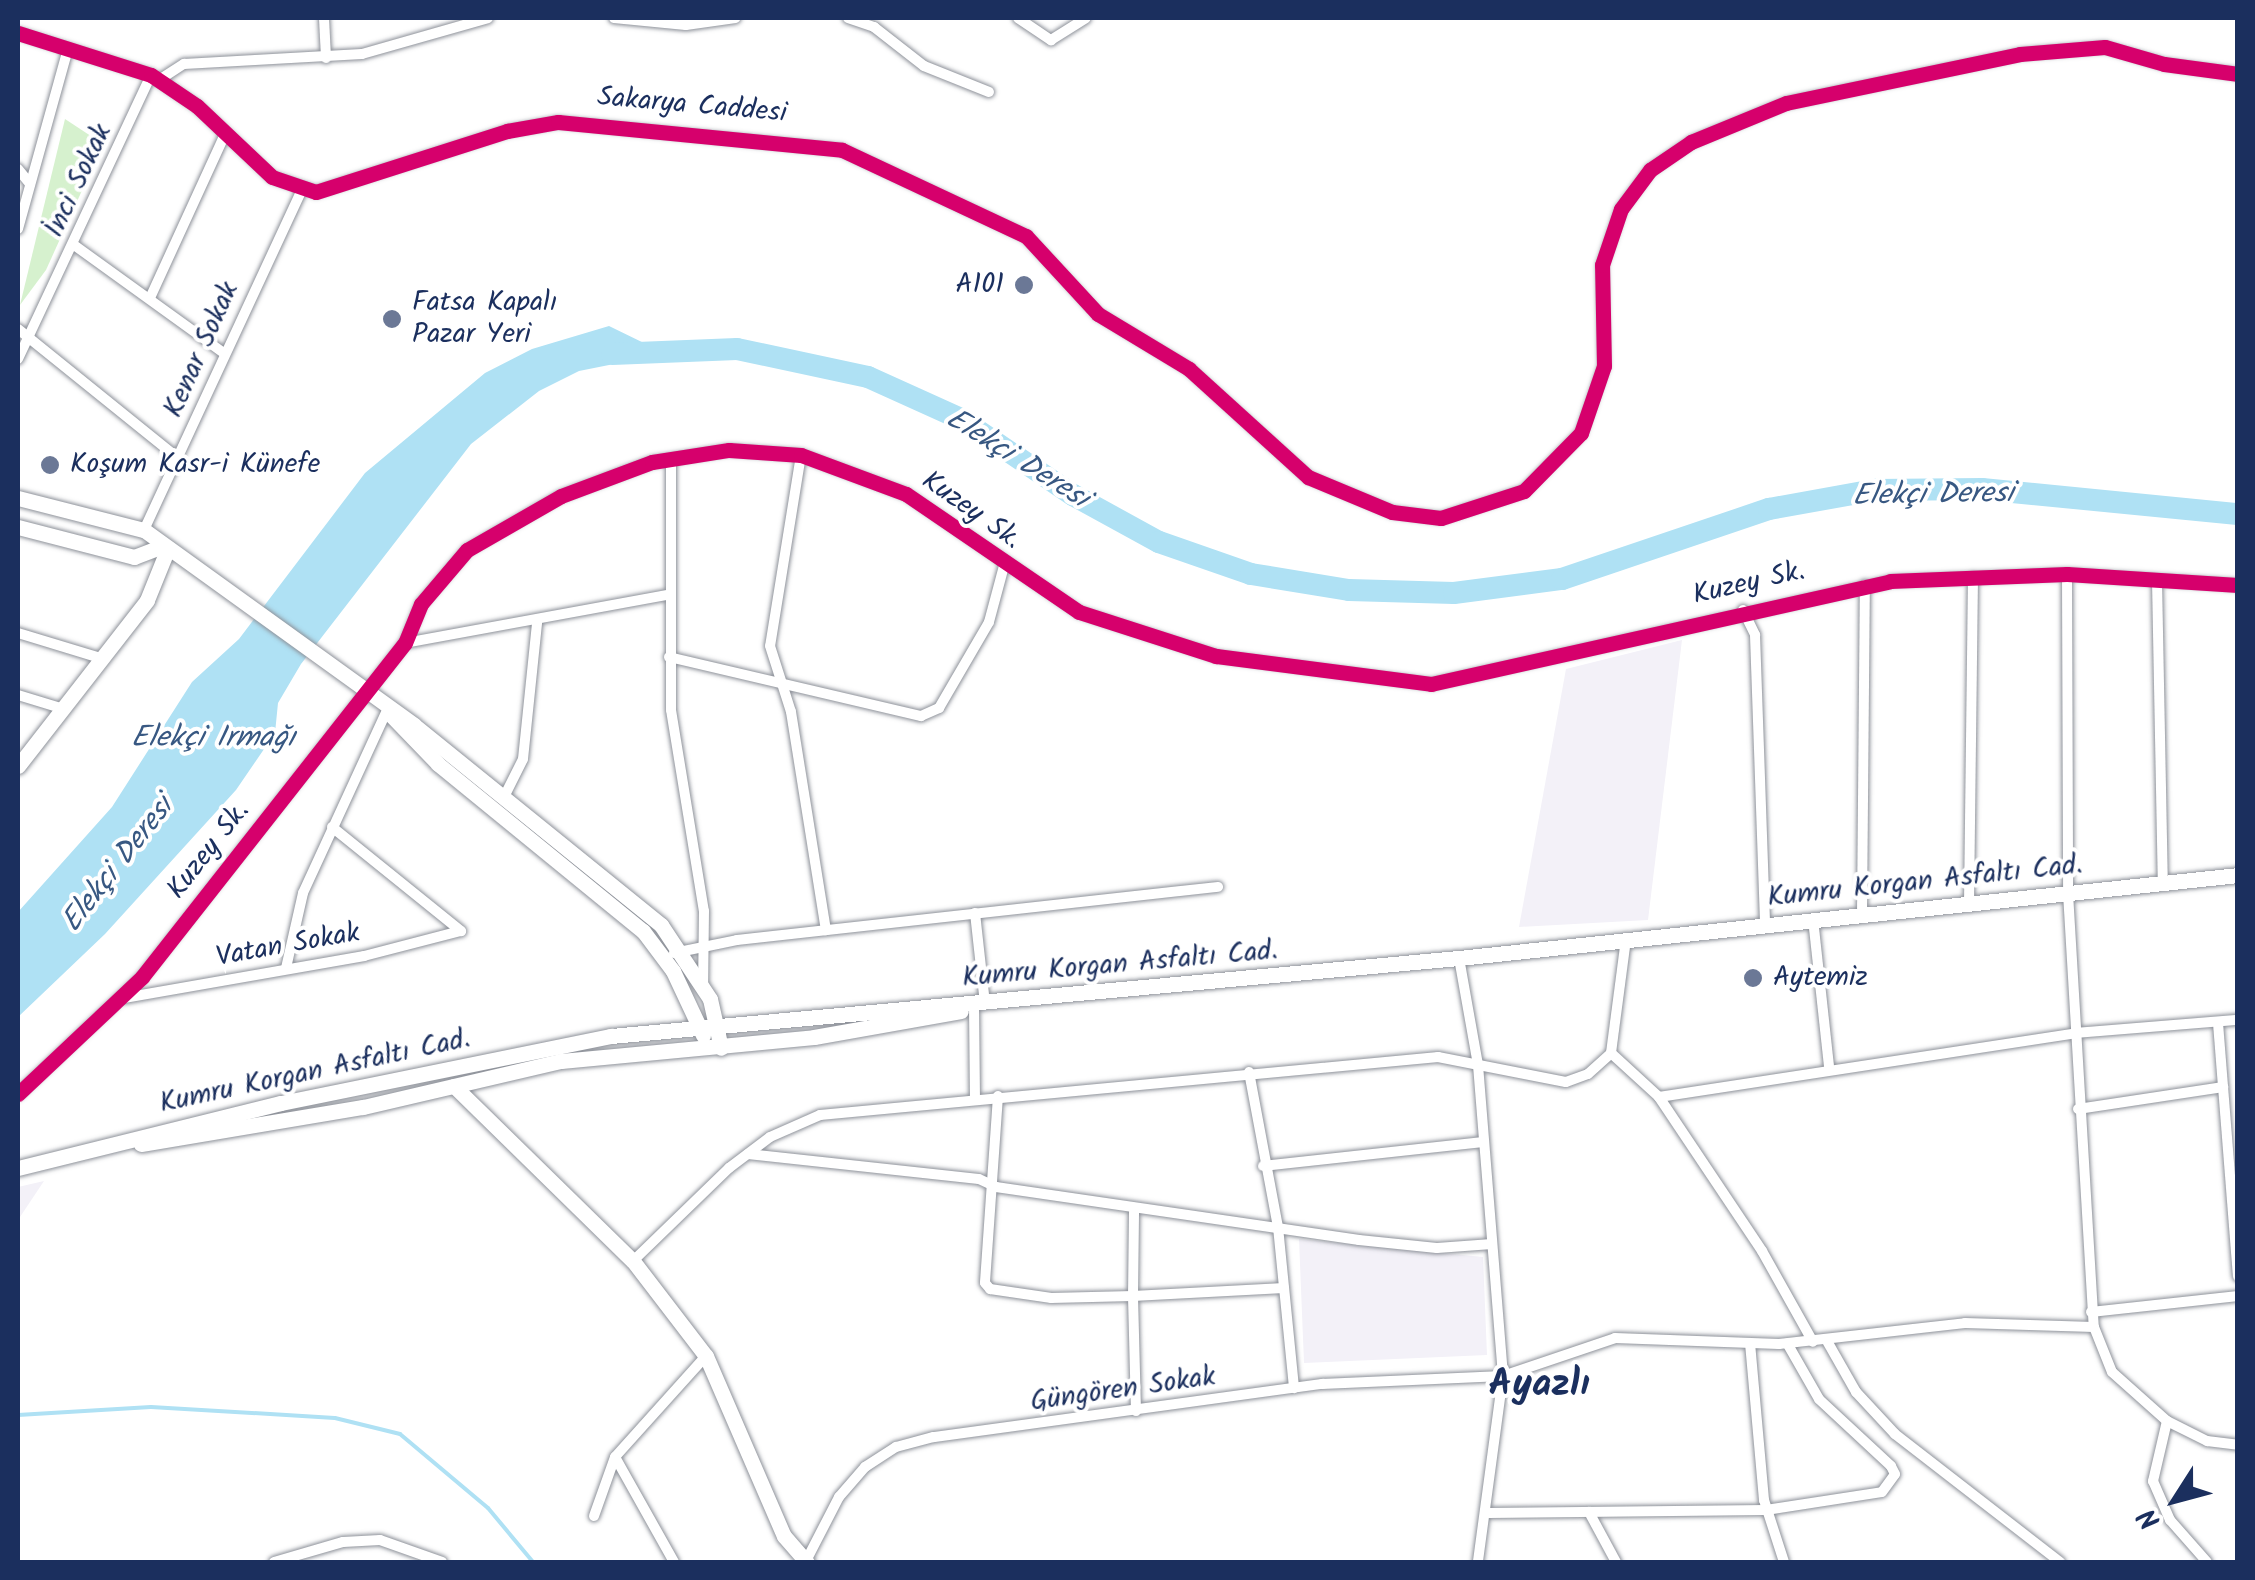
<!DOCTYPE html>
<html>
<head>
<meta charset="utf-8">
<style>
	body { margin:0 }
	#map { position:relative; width:2255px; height:1580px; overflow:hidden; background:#fff; font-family:Kalam,sans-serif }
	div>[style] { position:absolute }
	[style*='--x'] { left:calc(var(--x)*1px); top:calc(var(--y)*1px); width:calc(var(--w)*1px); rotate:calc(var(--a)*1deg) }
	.built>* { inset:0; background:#f3f1f8 }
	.green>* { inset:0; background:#d6f1ce }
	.water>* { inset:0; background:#afe1f4 }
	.stream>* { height:4px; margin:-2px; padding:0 2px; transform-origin:2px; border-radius:2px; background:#afe1f4 }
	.river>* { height:22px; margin:-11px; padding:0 11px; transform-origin:11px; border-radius:11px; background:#afe1f4 }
	.roads { filter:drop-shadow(0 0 2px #8e929a) drop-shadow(0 0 2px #8e929a) }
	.street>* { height:10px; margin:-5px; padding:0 5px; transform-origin:5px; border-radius:5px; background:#fff }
	.secondary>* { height:15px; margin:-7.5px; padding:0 7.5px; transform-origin:7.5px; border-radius:7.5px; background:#fff }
	.cycleway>* { height:15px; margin:-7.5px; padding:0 7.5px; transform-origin:7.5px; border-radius:7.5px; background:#d6006c }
	.dots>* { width:28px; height:28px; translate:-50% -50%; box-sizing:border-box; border:5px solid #fff; border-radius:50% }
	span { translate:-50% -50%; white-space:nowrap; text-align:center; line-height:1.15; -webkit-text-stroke:8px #fff; paint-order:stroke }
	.street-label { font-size:28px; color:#1b2f5e }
	.poi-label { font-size:28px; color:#1b2f5e }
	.right { translate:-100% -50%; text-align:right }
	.left { translate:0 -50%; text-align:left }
	.water-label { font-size:30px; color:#385882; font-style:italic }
	.district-label { font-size:38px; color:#1b2f5e; font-weight:700 }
	.frame { position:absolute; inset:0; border:20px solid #1b2f5e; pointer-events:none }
	.north { position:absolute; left:2125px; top:1450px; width:100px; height:100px; -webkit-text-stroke:8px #fff; paint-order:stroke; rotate:234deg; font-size:28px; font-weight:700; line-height:40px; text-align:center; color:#1b2f5e }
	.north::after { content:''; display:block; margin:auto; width:35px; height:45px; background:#1b2f5e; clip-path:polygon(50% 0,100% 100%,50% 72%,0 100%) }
</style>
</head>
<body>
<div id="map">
	<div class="built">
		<i style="clip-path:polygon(1682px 640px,1648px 920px,1519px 927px,1566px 669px)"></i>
		<i style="clip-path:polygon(44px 1181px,18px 1220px,18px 1187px)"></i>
		<i style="clip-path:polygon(1299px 1239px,1483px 1257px,1487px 1355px,1304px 1363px)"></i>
	</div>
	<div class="green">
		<i style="clip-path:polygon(65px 119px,103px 144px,46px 270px,20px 305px)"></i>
	</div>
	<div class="water">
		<i style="clip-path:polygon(609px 326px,648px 345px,629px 361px,579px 371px,539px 391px,471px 444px,301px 664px,278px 703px,275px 733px,236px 790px,105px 934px,18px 1017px,18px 912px,112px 807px,192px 682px,239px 639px,365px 473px,485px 373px,532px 349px)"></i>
	</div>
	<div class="stream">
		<i style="--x:18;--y:1415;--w:133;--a:-3.4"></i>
		<i style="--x:151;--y:1407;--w:184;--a:3.4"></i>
		<i style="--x:335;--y:1418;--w:67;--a:13.8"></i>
		<i style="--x:400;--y:1434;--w:115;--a:40.1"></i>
		<i style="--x:488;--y:1508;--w:70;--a:50.2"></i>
	</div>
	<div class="river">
		<i style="--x:612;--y:354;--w:125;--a:-2.3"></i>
		<i style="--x:737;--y:349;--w:134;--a:12.1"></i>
		<i style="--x:868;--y:377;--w:102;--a:24.3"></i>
		<i style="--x:961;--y:419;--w:135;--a:34.2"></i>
		<i style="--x:1073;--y:495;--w:98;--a:28.7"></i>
		<i style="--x:1159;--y:542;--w:97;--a:19.2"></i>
		<i style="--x:1251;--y:574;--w:99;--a:9.3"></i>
		<i style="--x:1349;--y:590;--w:105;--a:1.6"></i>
		<i style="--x:1454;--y:593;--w:109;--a:-7.4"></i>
		<i style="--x:1562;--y:579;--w:219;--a:-18.7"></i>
		<i style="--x:1769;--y:509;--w:108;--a:-10.2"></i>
		<i style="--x:1875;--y:490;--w:107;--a:-0.5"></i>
		<i style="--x:1982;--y:489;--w:257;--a:5.6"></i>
	</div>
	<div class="roads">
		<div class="street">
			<i style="--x:324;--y:18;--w:40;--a:87.1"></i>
			<i style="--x:614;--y:18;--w:72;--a:5.6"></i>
			<i style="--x:686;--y:25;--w:50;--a:-8"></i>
			<i style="--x:848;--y:18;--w:28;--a:19"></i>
			<i style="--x:874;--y:27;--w:63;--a:38"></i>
			<i style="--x:924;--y:66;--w:70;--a:21.8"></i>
			<i style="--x:1018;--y:18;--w:40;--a:34"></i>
			<i style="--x:1051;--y:40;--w:41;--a:-32.2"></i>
			<i style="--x:18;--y:33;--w:139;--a:17.5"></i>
			<i style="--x:151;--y:75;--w:55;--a:34"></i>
			<i style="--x:197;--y:106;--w:103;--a:43.4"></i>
			<i style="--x:272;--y:177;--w:46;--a:18.8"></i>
			<i style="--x:316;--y:192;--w:201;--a:-17.7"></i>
			<i style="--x:507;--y:131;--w:52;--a:-10"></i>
			<i style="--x:558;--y:122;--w:285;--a:5.6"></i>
			<i style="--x:842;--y:150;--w:203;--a:25.1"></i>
			<i style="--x:1026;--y:236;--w:106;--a:47.3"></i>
			<i style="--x:1098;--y:314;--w:106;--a:31.1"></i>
			<i style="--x:1189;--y:369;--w:161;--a:42.2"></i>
			<i style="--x:1308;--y:477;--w:91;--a:22.6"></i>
			<i style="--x:1392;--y:512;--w:49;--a:7"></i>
			<i style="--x:1441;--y:518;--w:87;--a:-18"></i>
			<i style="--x:1524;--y:491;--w:81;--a:-45.5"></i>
			<i style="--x:1581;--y:433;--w:71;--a:-71.1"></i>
			<i style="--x:1604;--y:366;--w:101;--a:-91.1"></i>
			<i style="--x:1602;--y:265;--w:59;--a:-71.3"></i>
			<i style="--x:1621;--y:209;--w:49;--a:-53.4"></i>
			<i style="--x:1650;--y:170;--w:50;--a:-34.3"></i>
			<i style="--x:1691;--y:142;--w:103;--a:-22.3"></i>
			<i style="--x:1786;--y:103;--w:239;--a:-11.8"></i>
			<i style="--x:2020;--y:54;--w:85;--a:-4.7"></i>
			<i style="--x:2105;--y:47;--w:61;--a:16.1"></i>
			<i style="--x:2164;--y:64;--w:75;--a:7.7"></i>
			<i style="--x:159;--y:80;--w:30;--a:-33"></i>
			<i style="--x:184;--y:64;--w:178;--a:-3.2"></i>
			<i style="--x:362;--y:54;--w:131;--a:-15.9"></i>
			<i style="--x:18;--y:169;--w:19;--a:51"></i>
			<i style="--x:18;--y:229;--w:187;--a:-74.5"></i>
			<i style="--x:74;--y:245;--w:185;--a:35.8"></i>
			<i style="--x:150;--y:298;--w:180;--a:-65.4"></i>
			<i style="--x:18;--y:329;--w:206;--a:38.9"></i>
			<i style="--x:18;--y:359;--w:314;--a:-64.9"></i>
			<i style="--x:801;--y:455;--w:193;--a:99.2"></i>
			<i style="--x:770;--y:646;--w:69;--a:72.3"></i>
			<i style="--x:791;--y:712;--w:221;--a:80.9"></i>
			<i style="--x:671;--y:462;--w:248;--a:90"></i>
			<i style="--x:671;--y:710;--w:204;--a:80.7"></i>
			<i style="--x:704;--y:911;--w:77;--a:90.7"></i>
			<i style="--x:144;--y:530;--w:376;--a:-65.1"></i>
			<i style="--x:2067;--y:574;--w:319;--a:89.8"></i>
			<i style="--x:2068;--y:893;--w:435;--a:86.6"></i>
			<i style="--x:2094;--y:1327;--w:48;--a:68.2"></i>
			<i style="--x:2112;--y:1372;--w:74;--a:41.7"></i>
			<i style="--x:2167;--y:1421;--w:45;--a:26.6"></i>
			<i style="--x:2207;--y:1441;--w:31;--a:7"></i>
			<i style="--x:2157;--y:580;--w:302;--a:88.9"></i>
			<i style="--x:1743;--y:610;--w:28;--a:64"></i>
			<i style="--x:1755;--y:635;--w:290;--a:88"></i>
			<i style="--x:18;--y:633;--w:83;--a:16.9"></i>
			<i style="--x:405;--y:643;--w:270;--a:-10.4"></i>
			<i style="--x:669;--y:657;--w:259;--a:13.2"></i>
			<i style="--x:921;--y:716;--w:20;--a:-24"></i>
			<i style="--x:939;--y:708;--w:99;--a:-59.8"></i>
			<i style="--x:989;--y:622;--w:58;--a:-75"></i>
			<i style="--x:18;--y:695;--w:48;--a:16.9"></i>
			<i style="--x:504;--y:797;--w:42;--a:-63.4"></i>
			<i style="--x:523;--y:759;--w:137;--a:-84.1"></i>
			<i style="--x:332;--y:827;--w:166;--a:38.9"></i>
			<i style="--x:1969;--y:904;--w:327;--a:-89.3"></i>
			<i style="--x:975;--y:913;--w:92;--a:83.7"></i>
			<i style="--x:1862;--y:914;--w:329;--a:-89.5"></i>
			<i style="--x:1813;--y:919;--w:149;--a:83.8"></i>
			<i style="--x:674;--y:953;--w:64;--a:-11.7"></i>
			<i style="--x:737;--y:940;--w:484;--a:-6.3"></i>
			<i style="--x:1459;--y:958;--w:109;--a:79.9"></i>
			<i style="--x:1478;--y:1065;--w:312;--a:85.4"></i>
			<i style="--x:1503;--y:1376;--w:188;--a:97.7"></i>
			<i style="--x:286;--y:968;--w:77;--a:-77.2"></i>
			<i style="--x:303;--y:893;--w:201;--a:-65.3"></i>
			<i style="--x:124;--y:998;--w:244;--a:-9.9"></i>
			<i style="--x:364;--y:956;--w:100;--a:-14.5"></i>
			<i style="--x:974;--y:1005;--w:93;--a:89.4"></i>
			<i style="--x:2218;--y:1023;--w:254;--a:85.5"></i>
			<i style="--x:1611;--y:1053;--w:65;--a:42.5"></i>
			<i style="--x:1659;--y:1097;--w:421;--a:-8.7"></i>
			<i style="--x:2075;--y:1033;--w:164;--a:-4.6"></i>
			<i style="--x:1249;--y:1072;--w:158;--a:79.4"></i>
			<i style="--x:1278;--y:1227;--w:162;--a:84.3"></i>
			<i style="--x:18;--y:1094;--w:170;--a:-43.3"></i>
			<i style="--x:142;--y:977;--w:425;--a:-51.8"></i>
			<i style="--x:405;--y:643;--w:42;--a:-67.7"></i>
			<i style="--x:421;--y:604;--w:71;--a:-49.6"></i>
			<i style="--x:467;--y:550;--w:108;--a:-29.9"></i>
			<i style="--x:561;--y:496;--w:97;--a:-20.5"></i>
			<i style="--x:652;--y:462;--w:78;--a:-8.9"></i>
			<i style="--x:729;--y:450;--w:72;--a:4"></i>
			<i style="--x:801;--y:455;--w:112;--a:20.4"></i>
			<i style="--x:906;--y:494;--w:209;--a:34.3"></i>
			<i style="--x:1079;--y:612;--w:144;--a:17.8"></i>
			<i style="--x:1216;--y:656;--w:217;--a:7.4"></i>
			<i style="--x:1431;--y:684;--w:470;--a:-12.6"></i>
			<i style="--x:1890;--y:581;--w:177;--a:-2.3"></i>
			<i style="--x:2067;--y:574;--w:171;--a:3.7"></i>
			<i style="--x:998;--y:1096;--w:187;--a:94"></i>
			<i style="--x:985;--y:1283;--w:8;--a:50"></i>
			<i style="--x:990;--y:1289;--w:62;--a:8.4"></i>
			<i style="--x:1051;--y:1298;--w:82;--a:-1.4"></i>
			<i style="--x:1133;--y:1296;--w:87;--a:-89.3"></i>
			<i style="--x:1659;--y:1097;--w:185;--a:56.2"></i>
			<i style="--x:1762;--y:1251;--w:104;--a:60.7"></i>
			<i style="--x:2078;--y:1109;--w:147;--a:-8.6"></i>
			<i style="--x:748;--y:1154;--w:232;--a:6.2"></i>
			<i style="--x:979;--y:1179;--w:19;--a:25"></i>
			<i style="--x:996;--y:1187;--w:367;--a:8.3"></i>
			<i style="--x:1359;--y:1240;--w:78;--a:5.9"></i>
			<i style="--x:1437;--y:1248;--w:55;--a:-4.2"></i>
			<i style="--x:1263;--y:1166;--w:221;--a:-6.2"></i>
			<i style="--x:633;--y:1261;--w:134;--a:-44.1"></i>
			<i style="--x:729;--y:1168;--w:51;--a:-37.1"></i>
			<i style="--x:770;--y:1137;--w:55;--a:-23.7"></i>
			<i style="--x:820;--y:1115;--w:621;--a:-5.36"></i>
			<i style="--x:1438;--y:1057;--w:130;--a:11.1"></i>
			<i style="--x:1566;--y:1082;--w:23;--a:-20"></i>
			<i style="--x:1588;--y:1074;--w:31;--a:-42"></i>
			<i style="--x:1611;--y:1053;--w:115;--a:-82.5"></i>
			<i style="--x:2091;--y:1312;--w:148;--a:-6.2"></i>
			<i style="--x:1827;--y:1341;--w:59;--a:60.4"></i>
			<i style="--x:1856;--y:1392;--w:57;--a:47.1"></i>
			<i style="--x:1895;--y:1434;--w:209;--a:37.8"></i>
			<i style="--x:1750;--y:1343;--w:158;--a:84.9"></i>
			<i style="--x:1764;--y:1500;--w:65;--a:72.1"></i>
			<i style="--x:1136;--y:1411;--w:115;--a:-91.5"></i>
			<i style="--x:1133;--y:1296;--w:151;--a:-3"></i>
			<i style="--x:2167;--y:1421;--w:62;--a:103.1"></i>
			<i style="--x:2153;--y:1481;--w:43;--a:66.4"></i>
			<i style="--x:2170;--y:1520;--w:56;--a:48.6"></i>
			<i style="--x:1589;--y:1512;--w:57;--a:61.6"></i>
			<i style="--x:1489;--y:1513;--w:277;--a:-0.6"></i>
			<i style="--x:1766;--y:1510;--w:117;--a:-8.8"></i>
			<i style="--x:1882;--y:1492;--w:22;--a:-54"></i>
			<i style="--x:1895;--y:1474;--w:9;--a:-117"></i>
			<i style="--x:1891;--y:1466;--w:98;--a:-137.1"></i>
			<i style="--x:1819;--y:1399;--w:64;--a:-119.7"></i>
			<i style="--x:594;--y:1516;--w:63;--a:-70.4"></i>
			<i style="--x:807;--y:1559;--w:70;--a:-62.7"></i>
			<i style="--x:839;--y:1497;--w:40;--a:-49"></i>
			<i style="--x:865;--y:1467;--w:37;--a:-33"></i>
			<i style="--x:896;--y:1447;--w:39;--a:-15"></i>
			<i style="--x:934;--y:1437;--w:392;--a:-7.8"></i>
			<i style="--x:1322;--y:1384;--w:181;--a:-2.5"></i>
			<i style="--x:1503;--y:1376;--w:118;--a:-18.7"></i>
			<i style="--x:1615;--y:1338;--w:164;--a:2.1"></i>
			<i style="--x:1779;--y:1344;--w:187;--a:-6.4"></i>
			<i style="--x:1965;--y:1323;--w:129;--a:1.8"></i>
			<i style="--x:274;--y:1562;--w:72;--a:-16.2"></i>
			<i style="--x:343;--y:1542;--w:37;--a:-3"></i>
			<i style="--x:380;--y:1540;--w:66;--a:19.5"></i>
			<i style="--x:674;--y:1562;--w:120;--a:-119.3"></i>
			<i style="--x:615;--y:1457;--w:136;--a:-48"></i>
		</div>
		<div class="secondary">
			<i style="--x:18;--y:498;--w:130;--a:14.3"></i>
			<i style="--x:144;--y:530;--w:333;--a:35.8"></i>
			<i style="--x:414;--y:725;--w:318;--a:39"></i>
			<i style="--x:661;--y:925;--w:89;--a:56.5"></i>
			<i style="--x:710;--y:999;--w:50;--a:77.3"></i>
			<i style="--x:18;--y:527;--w:120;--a:14.5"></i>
			<i style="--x:134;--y:557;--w:30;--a:-21"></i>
			<i style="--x:389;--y:713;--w:71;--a:46.1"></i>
			<i style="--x:438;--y:764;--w:264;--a:39.2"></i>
			<i style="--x:643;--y:931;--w:50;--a:53.1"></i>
			<i style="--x:673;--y:971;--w:71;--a:64.9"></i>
			<i style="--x:18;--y:766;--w:210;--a:-52.1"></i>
			<i style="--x:147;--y:600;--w:56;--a:-68"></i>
			<i style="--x:454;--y:1086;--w:250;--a:44.4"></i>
			<i style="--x:633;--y:1261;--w:120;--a:52.5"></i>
			<i style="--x:706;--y:1356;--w:196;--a:66.6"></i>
			<i style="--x:784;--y:1536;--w:35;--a:49"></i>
			<i style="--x:141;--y:1144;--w:225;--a:-9.5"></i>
			<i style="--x:363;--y:1107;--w:203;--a:-13.1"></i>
			<i style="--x:561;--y:1061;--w:254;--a:-5.4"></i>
			<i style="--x:814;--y:1037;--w:149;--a:-10"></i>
			<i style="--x:18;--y:1168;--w:271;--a:-13.9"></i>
			<i style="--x:281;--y:1103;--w:337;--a:-11.5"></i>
			<i style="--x:611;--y:1036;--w:852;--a:-5.26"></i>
			<i style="--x:1459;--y:958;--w:783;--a:-6.08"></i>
		</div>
	</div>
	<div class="cycleway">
		<i style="--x:18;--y:33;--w:139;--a:17.5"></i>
		<i style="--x:151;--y:75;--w:55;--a:34"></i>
		<i style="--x:197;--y:106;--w:103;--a:43.4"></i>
		<i style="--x:272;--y:177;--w:46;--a:18.8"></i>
		<i style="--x:316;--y:192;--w:201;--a:-17.7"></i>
		<i style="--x:507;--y:131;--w:52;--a:-10"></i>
		<i style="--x:558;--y:122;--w:285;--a:5.6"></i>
		<i style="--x:842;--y:150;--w:203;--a:25.1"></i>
		<i style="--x:1026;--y:236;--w:106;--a:47.3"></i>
		<i style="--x:1098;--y:314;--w:106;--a:31.1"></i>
		<i style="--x:1189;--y:369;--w:161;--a:42.2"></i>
		<i style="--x:1308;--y:477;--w:91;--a:22.6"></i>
		<i style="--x:1392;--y:512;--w:49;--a:7"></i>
		<i style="--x:1441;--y:518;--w:87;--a:-18"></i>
		<i style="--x:1524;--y:491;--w:81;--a:-45.5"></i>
		<i style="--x:1581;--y:433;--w:71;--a:-71.1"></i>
		<i style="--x:1604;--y:366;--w:101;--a:-91.1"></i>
		<i style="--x:1602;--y:265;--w:59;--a:-71.3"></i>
		<i style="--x:1621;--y:209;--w:49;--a:-53.4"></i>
		<i style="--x:1650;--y:170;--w:50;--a:-34.3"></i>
		<i style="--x:1691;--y:142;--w:103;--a:-22.3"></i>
		<i style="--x:1786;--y:103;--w:239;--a:-11.8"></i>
		<i style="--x:2020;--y:54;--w:85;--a:-4.7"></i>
		<i style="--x:2105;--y:47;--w:61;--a:16.1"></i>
		<i style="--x:2164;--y:64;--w:75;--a:7.7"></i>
		<i style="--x:18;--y:1094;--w:170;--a:-43.3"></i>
		<i style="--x:142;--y:977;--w:425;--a:-51.8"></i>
		<i style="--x:405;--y:643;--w:42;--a:-67.7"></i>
		<i style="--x:421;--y:604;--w:71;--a:-49.6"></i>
		<i style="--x:467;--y:550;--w:108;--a:-29.9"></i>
		<i style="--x:561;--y:496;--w:97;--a:-20.5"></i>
		<i style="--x:652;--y:462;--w:78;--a:-8.9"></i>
		<i style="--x:729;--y:450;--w:72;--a:4"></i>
		<i style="--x:801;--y:455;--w:112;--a:20.4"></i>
		<i style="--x:906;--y:494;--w:209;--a:34.3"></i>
		<i style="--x:1079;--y:612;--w:144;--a:17.8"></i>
		<i style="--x:1216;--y:656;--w:217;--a:7.4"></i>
		<i style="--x:1431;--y:684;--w:470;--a:-12.6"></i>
		<i style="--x:1890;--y:581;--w:177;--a:-2.3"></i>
		<i style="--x:2067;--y:574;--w:171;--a:3.7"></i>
	</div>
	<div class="dots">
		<i style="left:1024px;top:285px;background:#6b7896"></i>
		<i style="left:392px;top:319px;background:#6b7896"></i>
		<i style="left:50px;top:465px;background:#6b7896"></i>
		<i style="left:1753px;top:978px;background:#6b7896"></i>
	</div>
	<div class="street-label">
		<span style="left:692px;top:106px;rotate:5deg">Sakarya Caddesi</span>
		<span style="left:79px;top:181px;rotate:-65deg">İnci Sokak</span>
		<span style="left:202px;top:350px;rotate:-66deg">Kenar Sokak</span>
		<span style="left:971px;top:511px;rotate:35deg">Kuzey Sk.</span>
		<span style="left:1749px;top:584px;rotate:-13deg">Kuzey Sk.</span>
		<span style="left:209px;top:851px;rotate:-52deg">Kuzey Sk.</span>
		<span style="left:1925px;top:882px;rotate:-6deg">Kumru Korgan Asfaltı Cad.</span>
		<span style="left:288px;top:946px;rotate:-10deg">Vatan Sokak</span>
		<span style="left:1120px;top:965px;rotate:-5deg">Kumru Korgan Asfaltı Cad.</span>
		<span style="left:315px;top:1072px;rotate:-12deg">Kumru Korgan Asfaltı Cad.</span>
		<span style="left:1123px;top:1390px;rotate:-8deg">Güngören Sokak</span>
	</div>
	<div class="poi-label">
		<span class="right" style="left:1004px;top:285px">A101</span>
		<span class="left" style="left:412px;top:319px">Fatsa Kapalı<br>Pazar Yeri</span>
		<span class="left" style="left:70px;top:465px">Koşum Kasr-i Künefe</span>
		<span class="left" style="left:1773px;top:978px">Aytemiz</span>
	</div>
	<div class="water-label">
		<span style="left:1017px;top:459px;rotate:32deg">Elekçi Deresi</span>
		<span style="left:1933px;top:495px;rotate:-1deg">Elekçi Deresi</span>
		<span style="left:213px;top:738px">Elekçi Irmağı</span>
		<span style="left:118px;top:865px;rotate:-52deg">Elekçi Deresi</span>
	</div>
	<div class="district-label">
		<span style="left:1539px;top:1386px">Ayazlı</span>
	</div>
	<div class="frame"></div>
	<div class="north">N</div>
</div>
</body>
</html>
